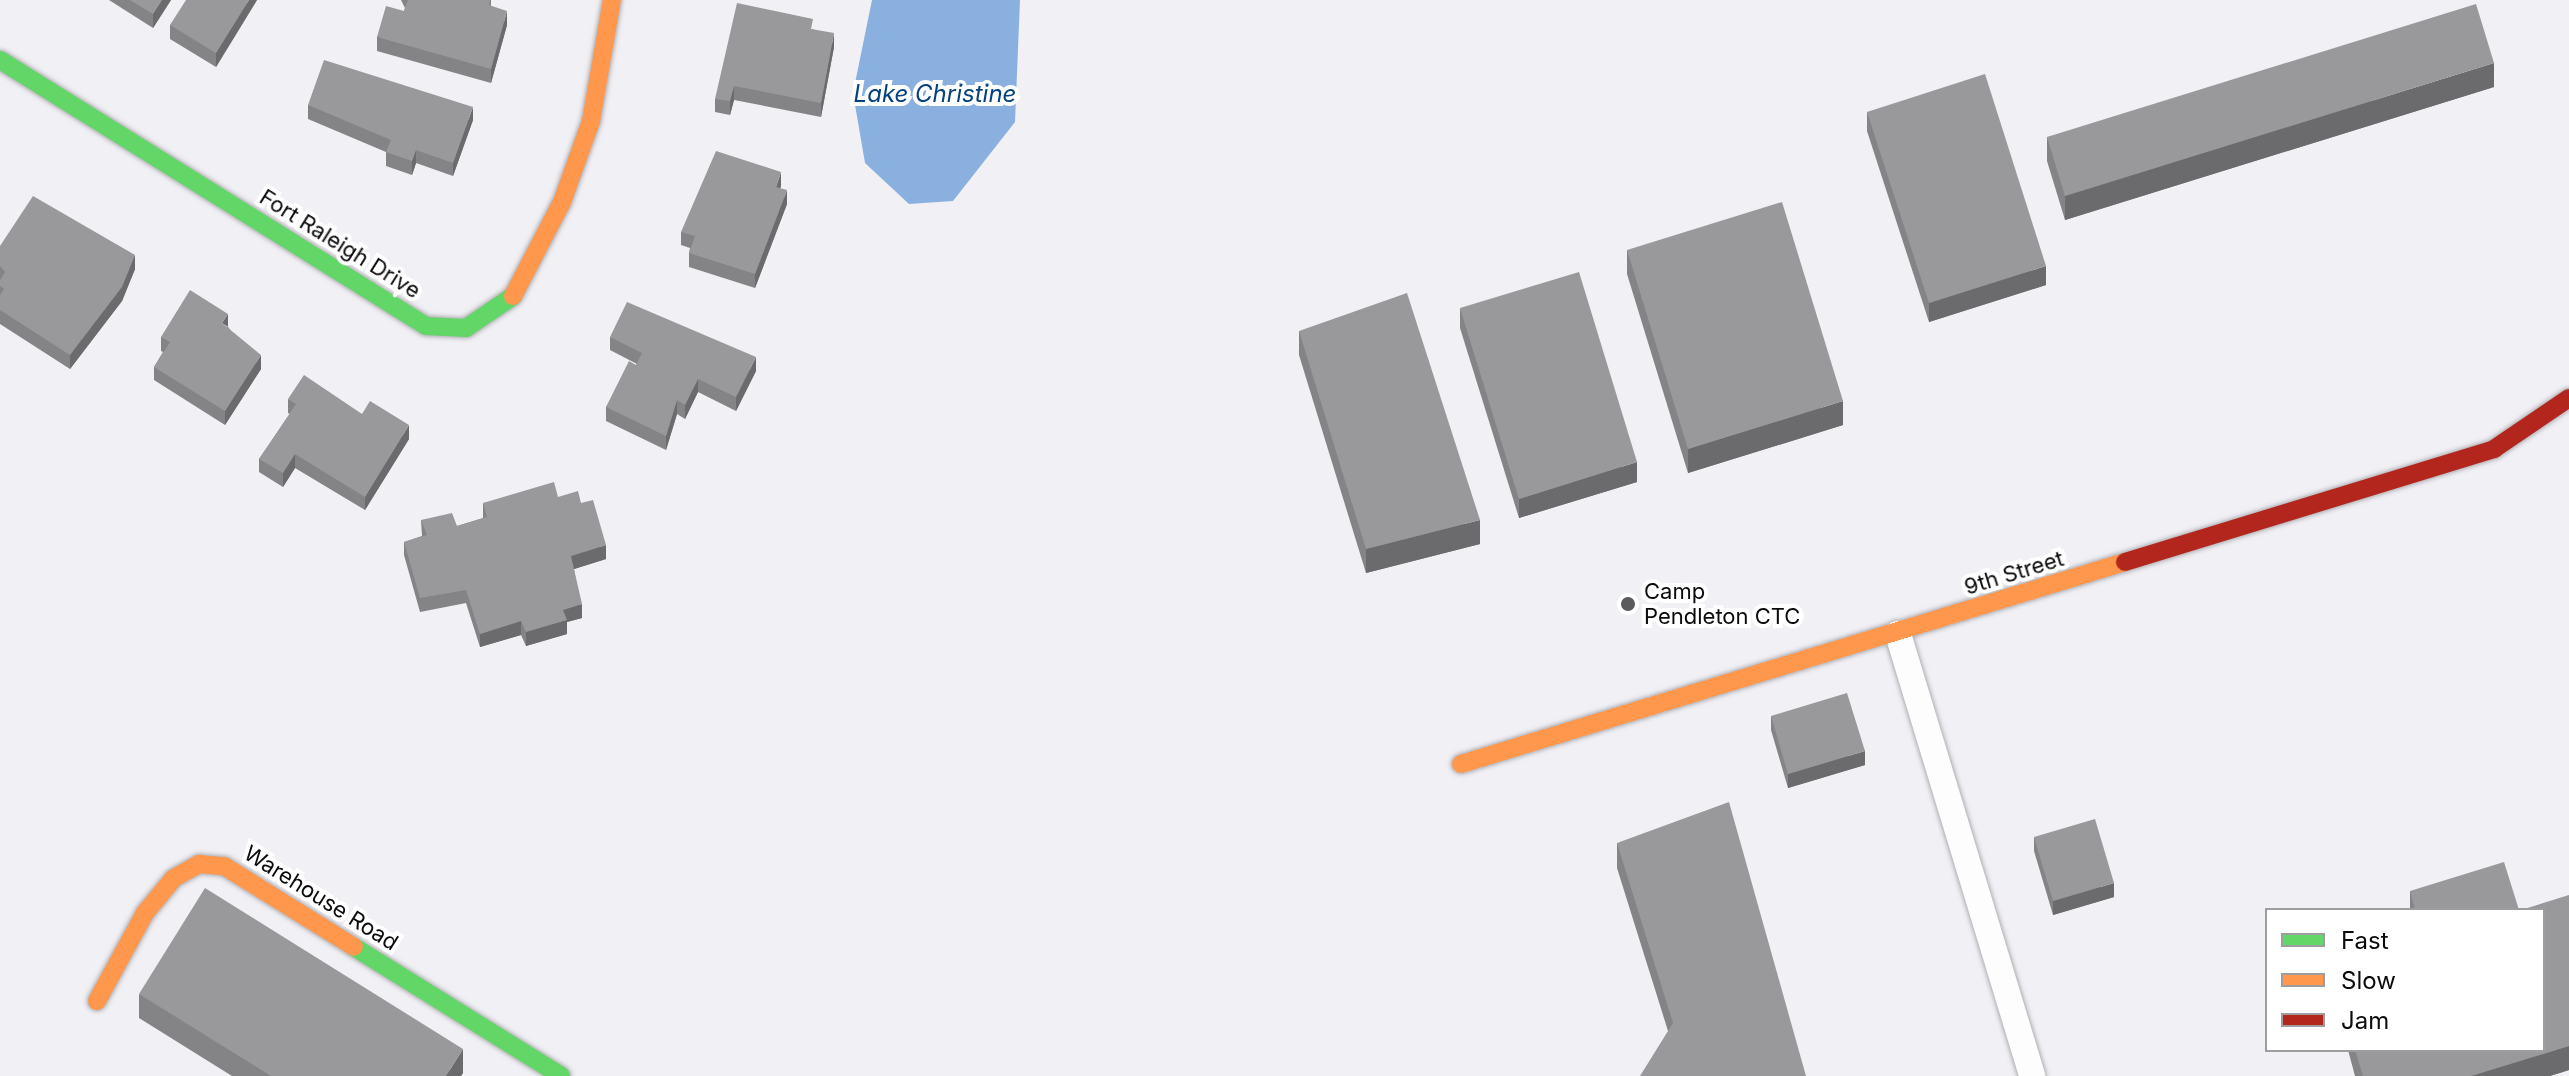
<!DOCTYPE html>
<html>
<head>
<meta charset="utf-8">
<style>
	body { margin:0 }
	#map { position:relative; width:2569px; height:1076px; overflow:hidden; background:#f0f0f5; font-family:Inter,sans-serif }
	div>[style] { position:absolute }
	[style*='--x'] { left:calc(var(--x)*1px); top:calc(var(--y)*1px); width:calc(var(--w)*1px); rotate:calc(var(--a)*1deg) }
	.water>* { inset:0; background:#8ab0df }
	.roads { filter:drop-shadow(0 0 2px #b0b0b4) drop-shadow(0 0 2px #b0b0b4) }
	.lane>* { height:26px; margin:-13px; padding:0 13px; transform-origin:13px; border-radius:13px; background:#fdfdfe }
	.fast>* { height:18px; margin:-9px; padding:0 9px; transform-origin:9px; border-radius:9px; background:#63d668 }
	.slow>* { height:18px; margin:-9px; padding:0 9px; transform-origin:9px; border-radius:9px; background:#ff974d }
	.jam>* { height:18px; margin:-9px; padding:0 9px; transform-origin:9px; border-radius:9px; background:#b3261e }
	.wall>* { inset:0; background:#848486 }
	.shaded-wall>* { inset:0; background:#6b6b6d }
	.building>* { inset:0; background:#99999c }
	.dots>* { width:22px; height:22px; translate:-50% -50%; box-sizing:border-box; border:4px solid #fff; border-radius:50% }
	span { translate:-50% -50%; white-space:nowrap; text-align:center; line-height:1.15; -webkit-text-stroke:8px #fff; paint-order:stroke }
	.street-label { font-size:22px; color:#0b0b0e }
	.poi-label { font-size:22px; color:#0b0b0e }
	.left { translate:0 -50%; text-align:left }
	.water-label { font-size:24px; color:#05427d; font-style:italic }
	.legend { position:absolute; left:2265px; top:908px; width:280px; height:144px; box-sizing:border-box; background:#fff; border:2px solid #9d9d9f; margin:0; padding:10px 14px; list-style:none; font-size:24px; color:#0b0b0e }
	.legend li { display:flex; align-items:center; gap:16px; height:40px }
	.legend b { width:40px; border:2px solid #9d9d9f }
</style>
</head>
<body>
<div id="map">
	<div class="water">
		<i style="clip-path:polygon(872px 0,1020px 0,1015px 122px,953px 201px,909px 204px,865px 163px,853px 93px)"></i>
	</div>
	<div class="roads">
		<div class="lane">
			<i style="--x:1898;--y:634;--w:462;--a:73.1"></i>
		</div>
		<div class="fast">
			<i style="--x:0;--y:60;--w:502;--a:31.98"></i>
			<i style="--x:426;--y:326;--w:40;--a:2.9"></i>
			<i style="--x:466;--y:328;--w:57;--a:-34.2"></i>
			<i style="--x:354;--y:947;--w:244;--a:31.9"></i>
		</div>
		<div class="slow">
			<i style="--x:513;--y:296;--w:106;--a:-62.5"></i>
			<i style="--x:562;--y:202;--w:86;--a:-70.3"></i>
			<i style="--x:591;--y:121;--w:123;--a:-80.2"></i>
			<i style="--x:1461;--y:764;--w:694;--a:-16.92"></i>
			<i style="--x:97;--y:1001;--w:100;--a:-61.4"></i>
			<i style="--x:145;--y:913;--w:45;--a:-50.4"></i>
			<i style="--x:174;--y:878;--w:29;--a:-29"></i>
			<i style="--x:199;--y:864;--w:25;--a:5"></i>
			<i style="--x:224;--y:866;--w:153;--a:31.9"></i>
		</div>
		<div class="jam">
			<i style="--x:2125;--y:562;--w:386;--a:-17"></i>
			<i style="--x:2494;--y:449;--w:91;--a:-34.2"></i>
		</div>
	</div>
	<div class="wall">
		<i style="clip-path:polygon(109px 0,171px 0,153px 28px)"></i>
		<i style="clip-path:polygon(257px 0,216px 67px,170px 39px,170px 25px)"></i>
		<i style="clip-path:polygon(401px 0,491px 0,491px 6px,507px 25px,491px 83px,377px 51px,377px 37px,404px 11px,405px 8px)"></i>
		<i style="clip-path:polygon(813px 29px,834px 47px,821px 117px,734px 100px,730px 115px,715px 112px,715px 99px)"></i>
		<i style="clip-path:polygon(2494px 87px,2065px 220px,2047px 161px,2047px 137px)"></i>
		<i style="clip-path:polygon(308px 105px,473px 120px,453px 176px,416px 163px,412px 175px,386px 166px,386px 152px,308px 119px)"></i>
		<i style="clip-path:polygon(1867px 112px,2046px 285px,1929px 322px,1867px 131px)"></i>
		<i style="clip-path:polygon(781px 186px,780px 188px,787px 204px,755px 288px,689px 267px,689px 253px,690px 248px,681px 245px,681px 232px)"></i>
		<i style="clip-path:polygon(0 248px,135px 269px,122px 301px,70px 369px,0 324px)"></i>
		<i style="clip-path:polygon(1627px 250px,1843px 425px,1688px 473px,1627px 274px)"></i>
		<i style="clip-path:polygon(1460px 308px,1637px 482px,1519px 518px,1460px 328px)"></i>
		<i style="clip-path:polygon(228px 327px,261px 369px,225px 425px,154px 380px,154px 367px,163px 352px,161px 351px,161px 337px)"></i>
		<i style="clip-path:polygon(1299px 331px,1480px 544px,1366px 573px,1299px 355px)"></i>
		<i style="clip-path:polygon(610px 337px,756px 371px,736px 411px,698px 392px,685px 419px,677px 414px,666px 450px,606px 421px,606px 407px,637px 364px,610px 350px)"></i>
		<i style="clip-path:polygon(288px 399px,362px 414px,409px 439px,365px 510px,295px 468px,283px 487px,259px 472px,259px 459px,290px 414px,288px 413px)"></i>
		<i style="clip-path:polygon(558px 497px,581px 503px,606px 559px,574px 569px,582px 618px,567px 622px,567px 634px,526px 646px,521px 635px,480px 647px,466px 603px,420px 612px,404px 555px,404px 542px,422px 536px,421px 520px,457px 526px,483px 518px,483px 503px)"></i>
		<i style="clip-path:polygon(1771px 716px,1865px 765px,1788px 788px,1771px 730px)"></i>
		<i style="clip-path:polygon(2034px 837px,2114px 897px,2053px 915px,2034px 851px)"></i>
		<i style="clip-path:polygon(1617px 843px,1806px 1076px,1668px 1031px,1617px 868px)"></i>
		<i style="clip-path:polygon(2410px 891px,2519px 910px,2410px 910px)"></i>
		<i style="clip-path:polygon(2569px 895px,2569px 1070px,2550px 1076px,2355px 1076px,2348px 1050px,2543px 1050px)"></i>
		<i style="clip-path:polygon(139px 994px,463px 1073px,461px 1076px,232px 1076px,139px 1018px)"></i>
	</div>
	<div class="shaded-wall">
		<i style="clip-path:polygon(162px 0,171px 0,153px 28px,153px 14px)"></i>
		<i style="clip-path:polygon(249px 0,257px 0,216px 67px,216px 53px)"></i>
		<i style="clip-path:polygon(507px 11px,507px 25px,491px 83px,491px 69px)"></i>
		<i style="clip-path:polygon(834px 33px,834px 47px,821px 117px,821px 103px)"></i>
		<i style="clip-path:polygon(2494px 63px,2494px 87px,2065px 220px,2065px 196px)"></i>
		<i style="clip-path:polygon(734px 86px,734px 100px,730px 115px,730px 101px)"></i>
		<i style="clip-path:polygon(473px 107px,473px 120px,453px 176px,453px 163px)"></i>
		<i style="clip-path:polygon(416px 150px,416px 163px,412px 175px,412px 161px)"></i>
		<i style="clip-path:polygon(781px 172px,781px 186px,776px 200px,776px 187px)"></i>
		<i style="clip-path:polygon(787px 190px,787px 204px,755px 288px,755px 274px)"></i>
		<i style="clip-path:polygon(135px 255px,135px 269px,122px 301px,70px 369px,70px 355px)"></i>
		<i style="clip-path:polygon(2046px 266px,2046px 285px,1929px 322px,1929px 303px)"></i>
		<i style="clip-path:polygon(228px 314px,228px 327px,222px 323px)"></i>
		<i style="clip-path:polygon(261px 355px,261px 369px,225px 425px,225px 411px)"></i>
		<i style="clip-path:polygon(756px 357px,756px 371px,736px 411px,736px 397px)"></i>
		<i style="clip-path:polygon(698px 379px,698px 392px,685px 419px,685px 405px)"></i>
		<i style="clip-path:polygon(677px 400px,677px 414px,666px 450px,666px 436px)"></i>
		<i style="clip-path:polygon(1843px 401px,1843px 425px,1688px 473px,1688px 449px)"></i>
		<i style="clip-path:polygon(409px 425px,409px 439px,365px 510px,365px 497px)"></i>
		<i style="clip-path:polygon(295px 454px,295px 468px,283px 487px,283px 473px)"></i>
		<i style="clip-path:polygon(1637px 462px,1637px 482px,1519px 518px,1519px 499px)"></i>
		<i style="clip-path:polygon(1480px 520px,1480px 544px,1366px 573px,1366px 549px)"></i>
		<i style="clip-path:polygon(606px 545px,606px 559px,571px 570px,571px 556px)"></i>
		<i style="clip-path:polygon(582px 604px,582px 618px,567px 622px,567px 634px,526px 646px,526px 632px,563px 610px)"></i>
		<i style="clip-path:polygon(521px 621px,521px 635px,480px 647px,480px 634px)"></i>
		<i style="clip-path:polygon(1865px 751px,1865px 765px,1788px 788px,1788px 774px)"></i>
		<i style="clip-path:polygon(2114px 883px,2114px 897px,2053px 915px,2053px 901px)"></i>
		<i style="clip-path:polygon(2569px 1046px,2569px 1070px,2550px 1076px,2471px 1076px)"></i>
		<i style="clip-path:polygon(463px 1049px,463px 1073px,461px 1076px,446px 1076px)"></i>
	</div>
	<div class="building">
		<i style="clip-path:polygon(130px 0,162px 0,153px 14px)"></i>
		<i style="clip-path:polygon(186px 0,249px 0,216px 53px,170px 25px)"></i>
		<i style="clip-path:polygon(408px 0,490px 0,489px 5px,507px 11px,491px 69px,377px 37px,386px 6px,404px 11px)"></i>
		<i style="clip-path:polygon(737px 3px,813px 19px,811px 29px,834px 33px,821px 103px,734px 86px,730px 101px,715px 99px)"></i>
		<i style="clip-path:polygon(2476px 4px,2494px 63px,2065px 196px,2047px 137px)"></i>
		<i style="clip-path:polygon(324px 60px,473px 107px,453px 163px,416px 150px,412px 161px,386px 152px,391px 140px,308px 105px)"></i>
		<i style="clip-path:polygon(1985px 74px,2046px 266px,1929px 303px,1867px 112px)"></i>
		<i style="clip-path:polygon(716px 151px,781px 172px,776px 187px,787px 190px,755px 274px,689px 253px,695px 236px,681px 232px)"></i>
		<i style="clip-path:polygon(33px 196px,135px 255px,122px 287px,70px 355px,0 310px,0 295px,4px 289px,0 286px,0 280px,5px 272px,0 266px,0 246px)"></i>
		<i style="clip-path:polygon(1782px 202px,1843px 401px,1688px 449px,1627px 250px)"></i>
		<i style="clip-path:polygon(1579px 272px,1637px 462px,1519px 499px,1460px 308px)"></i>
		<i style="clip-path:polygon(190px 290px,228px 314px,222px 323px,261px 355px,225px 411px,154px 367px,170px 342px,161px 337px)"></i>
		<i style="clip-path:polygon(1407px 293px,1480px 520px,1366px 549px,1299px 331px)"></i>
		<i style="clip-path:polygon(627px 302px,756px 357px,736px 397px,698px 379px,685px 405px,677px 400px,666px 436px,606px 407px,629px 361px,636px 365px,642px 353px,610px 337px)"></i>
		<i style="clip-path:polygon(304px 375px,362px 414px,370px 401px,409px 425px,365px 497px,295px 454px,283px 473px,259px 459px,296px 404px,288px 399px)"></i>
		<i style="clip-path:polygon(554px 482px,558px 497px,578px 491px,581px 503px,593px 500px,606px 545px,571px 556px,582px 604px,563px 610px,567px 620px,526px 632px,521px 621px,480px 634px,466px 590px,420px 598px,404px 542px,427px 535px,421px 520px,452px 513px,457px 526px,487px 517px,483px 503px)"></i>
		<i style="clip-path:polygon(1847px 693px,1865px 751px,1788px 774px,1771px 716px)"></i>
		<i style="clip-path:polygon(1729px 802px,1806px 1076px,1640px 1076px,1673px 1023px,1617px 843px)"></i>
		<i style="clip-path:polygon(2095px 819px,2114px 883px,2053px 901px,2034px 837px)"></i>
		<i style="clip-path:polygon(2504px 862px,2519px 910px,2415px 910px,2410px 891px)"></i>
		<i style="clip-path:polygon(205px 888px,463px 1049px,446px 1076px,271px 1076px,139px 994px)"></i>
		<i style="clip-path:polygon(2569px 895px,2569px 1046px,2471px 1076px,2363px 1076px,2355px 1050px,2543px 1050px,2543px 910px,2521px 910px)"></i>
	</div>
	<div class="dots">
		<i style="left:1628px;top:604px;background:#5b5b5f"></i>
	</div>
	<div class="street-label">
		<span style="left:340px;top:244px;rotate:32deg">Fort Raleigh Drive</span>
		<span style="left:2014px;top:573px;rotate:-17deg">9th Street</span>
		<span style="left:321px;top:898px;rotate:32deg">Warehouse Road</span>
	</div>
	<div class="poi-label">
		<span class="left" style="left:1644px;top:604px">Camp<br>Pendleton CTC</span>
	</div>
	<div class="water-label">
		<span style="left:935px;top:94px">Lake Christine</span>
	</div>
	<ul class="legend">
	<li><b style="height:10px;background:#63d668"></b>Fast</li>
	<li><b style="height:10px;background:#ff974d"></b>Slow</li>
	<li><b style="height:10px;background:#b3261e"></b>Jam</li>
	</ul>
</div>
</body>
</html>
